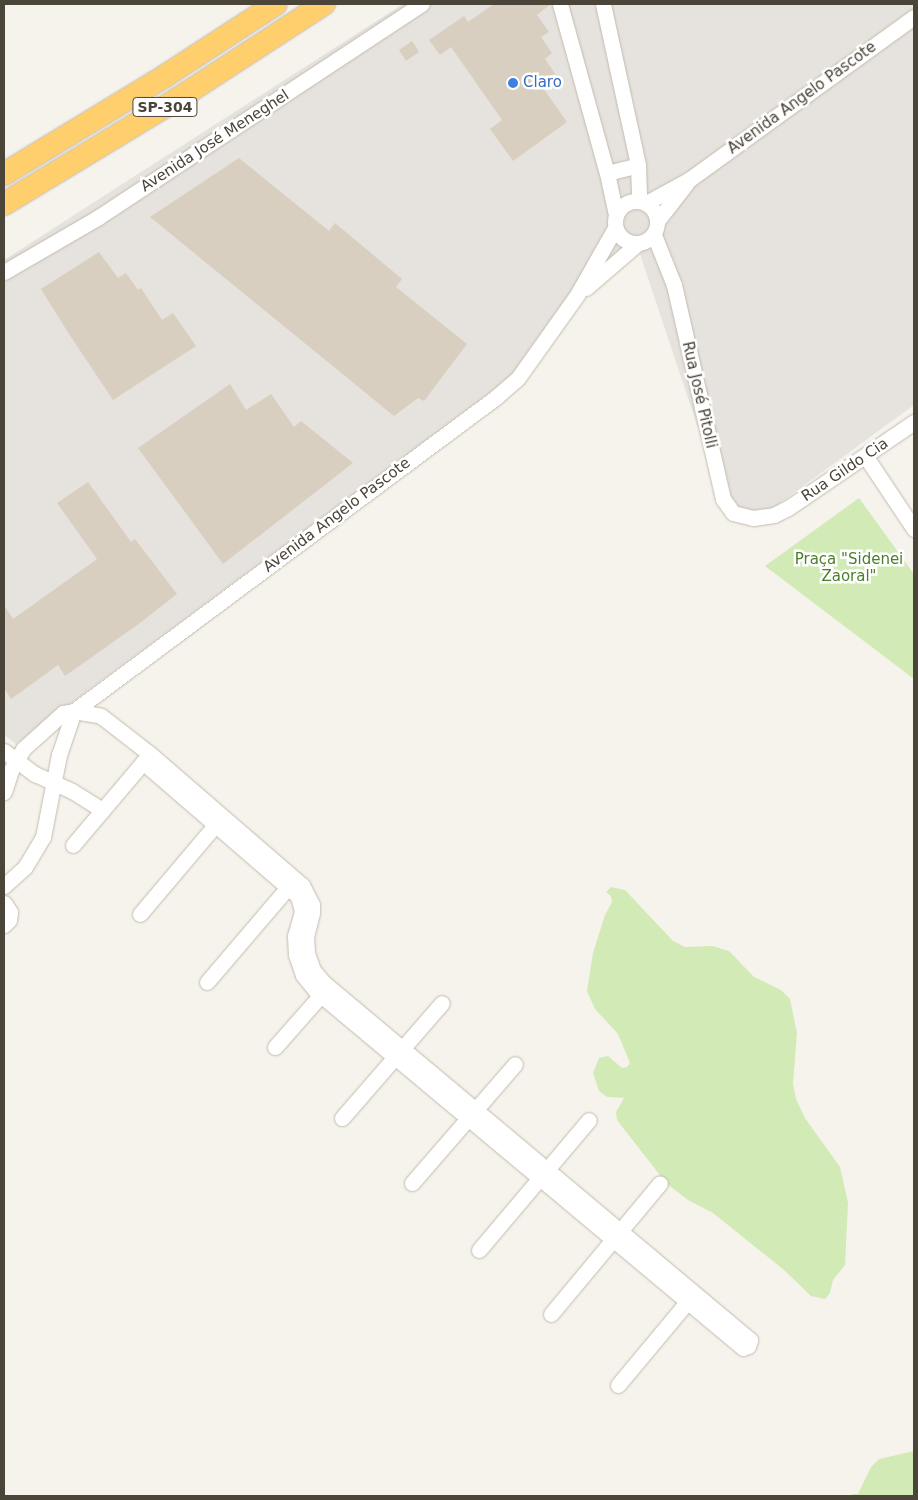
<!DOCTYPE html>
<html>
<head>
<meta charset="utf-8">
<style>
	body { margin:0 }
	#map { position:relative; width:918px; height:1500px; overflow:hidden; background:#f6f3ec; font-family:"DejaVu Sans",sans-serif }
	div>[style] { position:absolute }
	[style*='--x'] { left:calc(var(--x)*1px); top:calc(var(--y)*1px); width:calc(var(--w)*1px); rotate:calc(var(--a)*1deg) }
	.industrial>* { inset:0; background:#e6e2dd }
	.green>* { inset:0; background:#d2eab5 }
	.building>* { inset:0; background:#d8cfc1 }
	.roads { filter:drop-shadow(0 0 1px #c2bbae) drop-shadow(0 0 1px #c2bbae) }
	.minor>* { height:15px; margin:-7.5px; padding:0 7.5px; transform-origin:7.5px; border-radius:7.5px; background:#fff }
	.minor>.ring { margin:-7.5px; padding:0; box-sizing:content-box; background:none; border:15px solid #fff; border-radius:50% }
	.highway>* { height:22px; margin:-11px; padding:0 11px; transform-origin:11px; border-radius:11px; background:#ffcf6e }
	.dots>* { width:14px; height:14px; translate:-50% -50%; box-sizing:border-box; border:2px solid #fff; border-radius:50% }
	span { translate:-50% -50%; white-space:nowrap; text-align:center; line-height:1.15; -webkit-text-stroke:5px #fff; paint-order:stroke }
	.shield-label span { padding:1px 4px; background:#fff; border:1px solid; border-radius:4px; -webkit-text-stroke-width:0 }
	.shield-label { font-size:14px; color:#4b4439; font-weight:700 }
	.shop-label { font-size:15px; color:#366cbe }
	.left { translate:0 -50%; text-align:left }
	.street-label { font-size:15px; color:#4b4439 }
	.park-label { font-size:15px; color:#4a7f2a }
	.frame { position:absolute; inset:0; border:5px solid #4b4439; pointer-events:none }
</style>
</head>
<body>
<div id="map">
	<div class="industrial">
		<i style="clip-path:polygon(403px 4px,914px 4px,914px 405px,769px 511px,731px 509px,718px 488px,637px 245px,577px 295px,530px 363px,16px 744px,4px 735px,4px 260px)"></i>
	</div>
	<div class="green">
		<i style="clip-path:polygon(859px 498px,914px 574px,914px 679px,765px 566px)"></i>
		<i style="clip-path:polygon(611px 887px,625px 890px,673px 941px,685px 947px,712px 946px,729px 951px,754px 977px,781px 990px,790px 999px,797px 1033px,793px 1084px,796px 1099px,805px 1118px,840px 1167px,848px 1203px,845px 1265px,833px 1280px,830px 1293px,825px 1299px,811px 1296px,784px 1270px,713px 1213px,688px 1200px,666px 1183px,617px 1120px,616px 1112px,624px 1098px,607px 1097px,599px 1091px,593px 1073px,599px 1058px,608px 1056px,622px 1068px,627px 1067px,630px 1063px,618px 1034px,595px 1009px,587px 991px,593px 953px,605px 915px,612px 902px,611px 896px,606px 892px)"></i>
		<i style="clip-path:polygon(914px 1451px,914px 1496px,853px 1496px,852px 1494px,858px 1494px,871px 1467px,879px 1459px)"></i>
	</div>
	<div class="building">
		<i style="clip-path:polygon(494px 4px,551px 4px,537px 15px,549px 32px,541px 37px,552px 53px,545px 59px,558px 78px,543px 88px,567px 122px,513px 161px,490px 129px,502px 120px,451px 47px,440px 55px,429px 40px,464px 16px,468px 22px)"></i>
		<i style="clip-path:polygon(412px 41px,419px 52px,406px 61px,399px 50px)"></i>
		<i style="clip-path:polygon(239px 158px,329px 231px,335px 223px,402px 279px,396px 287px,467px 344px,424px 401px,418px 398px,394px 416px,150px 217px)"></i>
		<i style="clip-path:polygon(99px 252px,118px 278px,126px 273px,138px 290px,141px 288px,162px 320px,173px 313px,196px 346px,113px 400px,69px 334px,41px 289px)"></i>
		<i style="clip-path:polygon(230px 384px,246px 410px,271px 394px,294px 427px,301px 421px,353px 463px,223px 564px,138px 448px)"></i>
		<i style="clip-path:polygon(88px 482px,131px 542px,135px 539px,177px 594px,140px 623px,65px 676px,58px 665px,11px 699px,4px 688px,4px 605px,13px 619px,97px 559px,57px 503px)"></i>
	</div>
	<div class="roads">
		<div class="minor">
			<i style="--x:560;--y:4;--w:175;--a:74.5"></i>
			<i style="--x:607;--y:173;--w:43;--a:77.9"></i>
			<i style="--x:603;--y:4;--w:165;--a:77.7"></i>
			<i style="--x:638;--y:165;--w:36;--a:88"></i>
			<i style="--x:607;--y:173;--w:32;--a:-14"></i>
			<i class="ring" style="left:615px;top:201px;width:27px;height:27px"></i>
			<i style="--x:646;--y:203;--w:50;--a:-28.6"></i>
			<i style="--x:690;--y:179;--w:276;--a:-35.9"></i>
			<i style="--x:658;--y:220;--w:46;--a:-52.1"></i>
			<i style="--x:654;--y:235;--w:54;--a:68.2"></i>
			<i style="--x:674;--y:285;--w:220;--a:77.1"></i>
			<i style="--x:723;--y:499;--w:17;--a:54"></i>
			<i style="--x:733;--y:513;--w:21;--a:14"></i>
			<i style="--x:753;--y:518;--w:21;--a:-8"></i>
			<i style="--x:774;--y:515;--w:16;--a:-27"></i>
			<i style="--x:788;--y:508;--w:153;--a:-34.3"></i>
			<i style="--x:4;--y:272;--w:108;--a:-30.1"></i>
			<i style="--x:97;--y:218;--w:389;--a:-33.4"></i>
			<i style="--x:586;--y:288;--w:67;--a:-40.8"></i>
			<i style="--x:866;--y:457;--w:87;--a:56.3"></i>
			<i style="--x:74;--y:711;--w:27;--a:10"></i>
			<i style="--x:101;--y:716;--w:62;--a:37.8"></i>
			<i style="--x:150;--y:754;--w:201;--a:40.8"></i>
			<i style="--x:302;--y:885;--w:22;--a:63"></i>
			<i style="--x:312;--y:905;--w:8;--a:90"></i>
			<i style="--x:312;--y:913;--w:25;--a:104"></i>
			<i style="--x:306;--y:937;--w:16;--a:86"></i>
			<i style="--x:307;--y:953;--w:18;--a:71"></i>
			<i style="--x:313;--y:970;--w:17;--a:50"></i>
			<i style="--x:324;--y:983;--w:556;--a:39.96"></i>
			<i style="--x:750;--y:1340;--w:6;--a:108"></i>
			<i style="--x:748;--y:1346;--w:5;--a:158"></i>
			<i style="--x:743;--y:1348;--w:557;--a:-140.1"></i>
			<i style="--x:316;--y:991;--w:21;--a:-129"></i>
			<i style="--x:303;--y:975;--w:21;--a:-109"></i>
			<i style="--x:296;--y:955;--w:19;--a:-93"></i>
			<i style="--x:295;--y:936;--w:26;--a:-74"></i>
			<i style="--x:302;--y:911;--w:16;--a:-105"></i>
			<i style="--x:298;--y:896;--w:205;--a:-139.2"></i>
			<i style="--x:4;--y:751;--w:39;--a:37"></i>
			<i style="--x:35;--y:774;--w:41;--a:24.7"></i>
			<i style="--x:72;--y:791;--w:36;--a:32"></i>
			<i style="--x:4;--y:792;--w:23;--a:-72"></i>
			<i style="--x:11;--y:770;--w:24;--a:-60"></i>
			<i style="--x:23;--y:749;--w:54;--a:-42"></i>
			<i style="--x:63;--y:713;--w:11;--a:-10"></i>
			<i style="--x:74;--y:711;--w:525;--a:-36.63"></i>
			<i style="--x:495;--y:398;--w:30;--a:-41"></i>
			<i style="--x:518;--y:378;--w:102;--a:-54.6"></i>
			<i style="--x:577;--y:295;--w:77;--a:-60.4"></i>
			<i style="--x:73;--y:845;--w:118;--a:-49.8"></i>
			<i style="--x:4;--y:886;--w:28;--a:-42"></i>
			<i style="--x:25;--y:867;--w:35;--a:-59"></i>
			<i style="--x:43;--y:837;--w:84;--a:-79"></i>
			<i style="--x:59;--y:755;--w:46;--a:-71.2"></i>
			<i style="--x:4;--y:903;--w:11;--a:56"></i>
			<i style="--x:10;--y:912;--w:8;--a:97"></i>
			<i style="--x:9;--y:920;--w:7;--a:135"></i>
			<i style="--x:140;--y:914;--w:126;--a:-49.8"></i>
			<i style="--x:207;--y:982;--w:134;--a:-49.5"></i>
			<i style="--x:275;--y:1047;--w:79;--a:-48.6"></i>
			<i style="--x:342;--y:1118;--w:152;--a:-49"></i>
			<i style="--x:412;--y:1183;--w:157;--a:-49.1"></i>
			<i style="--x:479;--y:1250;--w:170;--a:-49.8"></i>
			<i style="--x:551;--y:1314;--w:170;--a:-50.2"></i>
			<i style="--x:618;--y:1385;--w:117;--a:-50.2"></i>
		</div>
		<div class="highway">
			<i style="--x:4;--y:174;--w:188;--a:-31.3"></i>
			<i style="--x:165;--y:76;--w:132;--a:-33"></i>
			<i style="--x:4;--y:204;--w:205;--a:-31.2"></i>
			<i style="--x:179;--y:98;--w:173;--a:-33"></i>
		</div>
	</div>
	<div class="dots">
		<i style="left:513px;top:83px;background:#3f7fe0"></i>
	</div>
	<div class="shield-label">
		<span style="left:165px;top:107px">SP-304</span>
	</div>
	<div class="shop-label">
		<span class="left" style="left:523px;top:83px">Claro</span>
	</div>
	<div class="street-label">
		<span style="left:802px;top:98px;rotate:-36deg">Avenida Angelo Pascote</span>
		<span style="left:215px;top:141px;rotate:-33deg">Avenida José Meneghel</span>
		<span style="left:699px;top:395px;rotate:77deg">Rua José Pitolli</span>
		<span style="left:845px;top:470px;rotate:-34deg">Rua Gildo Cia</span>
		<span style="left:337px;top:515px;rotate:-37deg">Avenida Angelo Pascote</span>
	</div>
	<div class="park-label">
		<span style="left:849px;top:568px">Praça "Sidenei<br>Zaoral"</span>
	</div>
	<div class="frame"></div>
</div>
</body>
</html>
